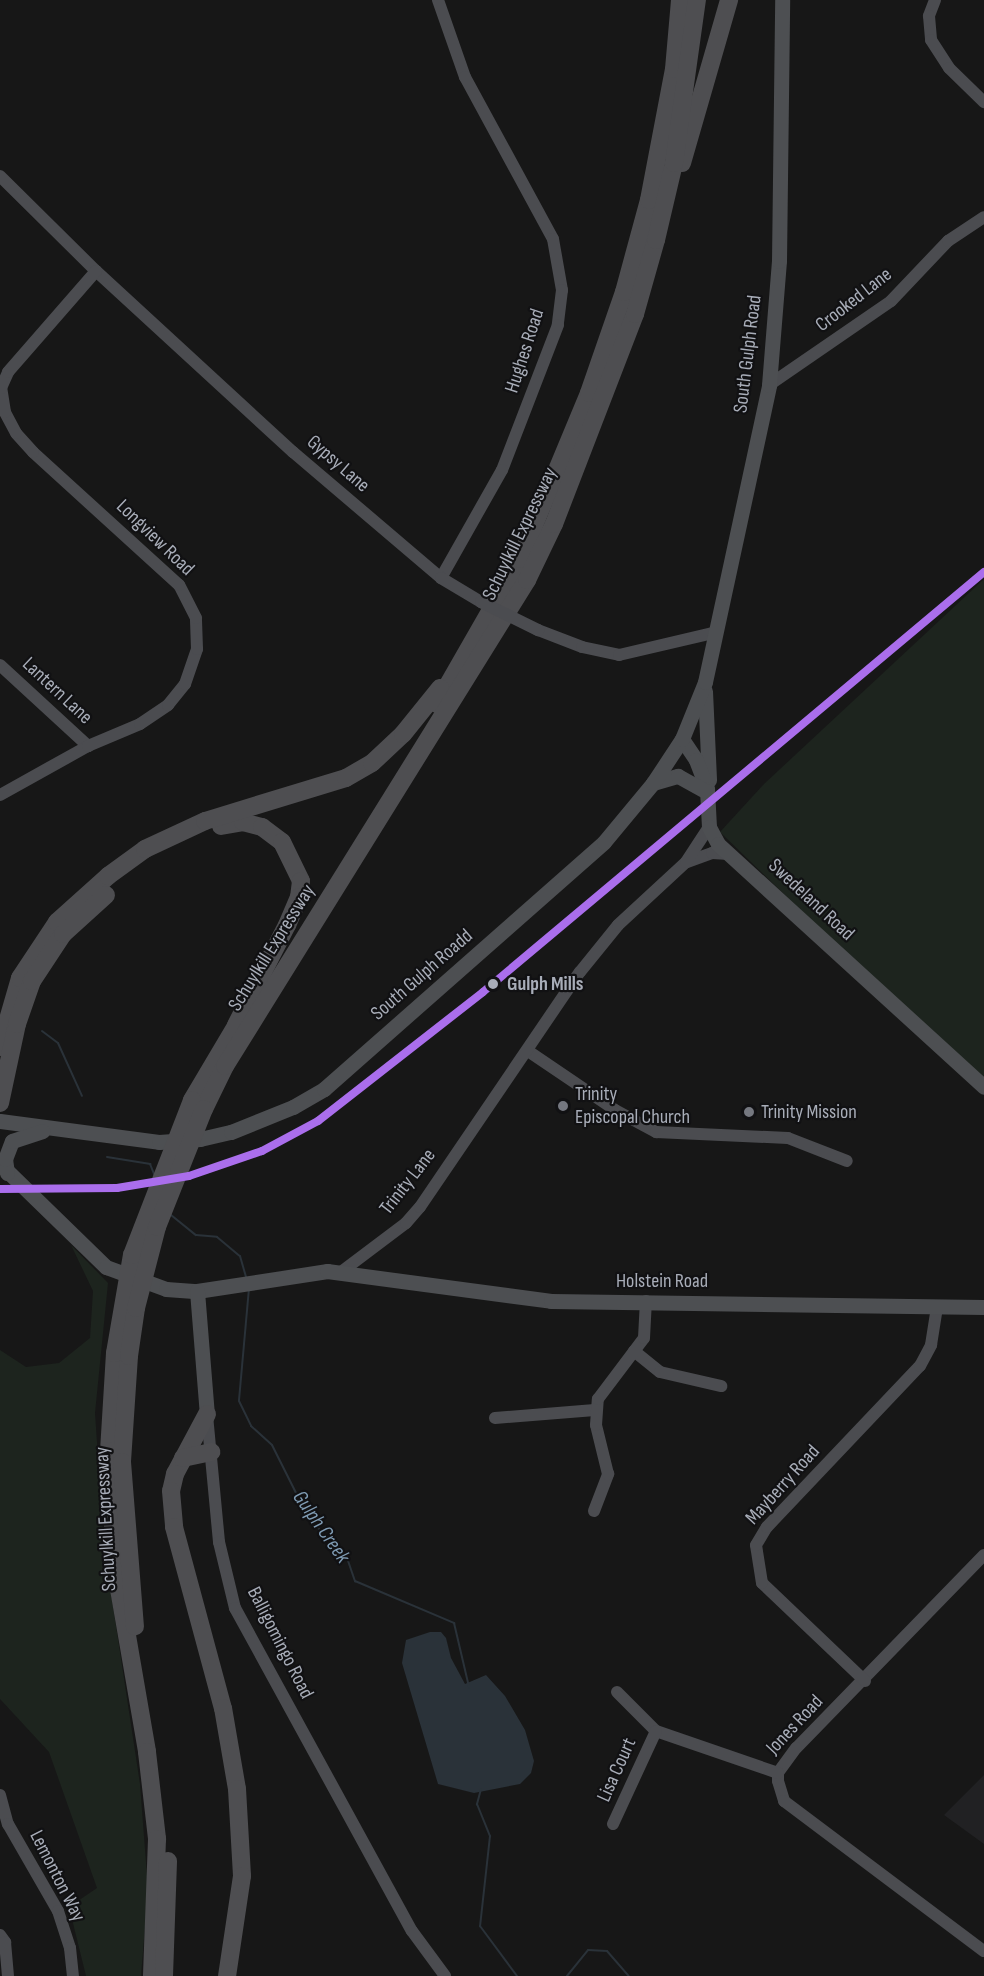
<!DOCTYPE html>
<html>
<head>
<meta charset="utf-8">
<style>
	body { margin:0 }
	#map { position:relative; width:984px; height:1976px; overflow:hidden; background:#171717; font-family:"Sofia Sans Condensed",sans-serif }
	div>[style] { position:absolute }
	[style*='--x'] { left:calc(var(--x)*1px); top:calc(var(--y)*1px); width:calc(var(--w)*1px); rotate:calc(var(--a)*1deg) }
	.built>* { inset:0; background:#212123 }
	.green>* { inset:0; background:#1d241e }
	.water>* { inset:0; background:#2a3239 }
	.stream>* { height:2px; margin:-1px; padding:0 1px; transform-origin:1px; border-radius:1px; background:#2a3239 }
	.minor>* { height:12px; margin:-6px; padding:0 6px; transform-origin:6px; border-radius:6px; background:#4b4c50 }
	.major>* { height:15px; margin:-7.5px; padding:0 7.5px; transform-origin:7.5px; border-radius:7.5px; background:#4d4f52 }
	.highway>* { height:18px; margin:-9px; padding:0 9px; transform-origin:9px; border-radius:9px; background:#4e4e51 }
	.minor-bridge>* { height:12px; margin:-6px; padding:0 6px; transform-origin:6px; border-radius:6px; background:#4b4c50 }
	.highway-bridge>* { height:18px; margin:-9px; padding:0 9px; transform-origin:9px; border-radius:9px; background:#4e4e51 }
	.rail-1>* { height:8px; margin:-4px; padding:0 4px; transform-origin:4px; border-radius:4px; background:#aa6eec }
	.dots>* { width:16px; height:16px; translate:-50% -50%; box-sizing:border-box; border:3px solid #111113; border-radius:50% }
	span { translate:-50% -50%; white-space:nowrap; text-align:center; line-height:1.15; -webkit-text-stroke:4.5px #111113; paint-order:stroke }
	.street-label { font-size:20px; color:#a8adb8 }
	.stop-label { font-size:20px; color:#a8adb8; font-weight:700 }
	.left { translate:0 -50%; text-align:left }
	.poi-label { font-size:20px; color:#a8adb8 }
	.water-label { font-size:21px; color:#7f9bb3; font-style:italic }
</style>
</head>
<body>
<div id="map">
	<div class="built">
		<i style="clip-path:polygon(984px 1775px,984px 1844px,944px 1815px)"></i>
	</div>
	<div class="green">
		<i style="clip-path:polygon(984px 579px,984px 1088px,720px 832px,764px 784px)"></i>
		<i style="clip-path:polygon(71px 1245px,108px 1283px,95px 1413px,104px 1547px,140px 1784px,148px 1889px,141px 1976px,86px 1976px,69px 1907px,97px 1888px,49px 1752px,0 1699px,0 1350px,26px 1367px,59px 1363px,90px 1338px,93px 1291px)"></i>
	</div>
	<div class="water">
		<i style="clip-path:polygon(430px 1632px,441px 1632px,446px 1638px,451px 1658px,465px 1684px,486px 1675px,505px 1696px,525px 1730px,534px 1761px,531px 1773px,520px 1784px,474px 1793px,438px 1784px,402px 1663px,406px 1640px)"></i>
	</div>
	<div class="stream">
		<i style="--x:42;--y:1031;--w:20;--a:37"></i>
		<i style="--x:58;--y:1043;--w:58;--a:65.6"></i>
		<i style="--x:107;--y:1157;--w:44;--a:9.2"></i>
		<i style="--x:150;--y:1164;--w:11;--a:68"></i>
		<i style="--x:171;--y:1215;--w:32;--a:39"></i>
		<i style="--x:196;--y:1235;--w:21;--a:5"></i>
		<i style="--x:217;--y:1237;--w:30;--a:40"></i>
		<i style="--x:240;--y:1256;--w:22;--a:74"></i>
		<i style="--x:249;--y:1288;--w:113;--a:95.1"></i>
		<i style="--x:239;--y:1401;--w:28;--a:64"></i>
		<i style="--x:251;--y:1426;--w:28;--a:42"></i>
		<i style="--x:272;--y:1445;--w:54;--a:63.4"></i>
		<i style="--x:296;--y:1493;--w:50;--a:57.3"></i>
		<i style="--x:323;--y:1535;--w:30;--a:41"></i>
		<i style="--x:346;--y:1555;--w:28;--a:71"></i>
		<i style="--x:355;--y:1581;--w:108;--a:23"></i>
		<i style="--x:454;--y:1623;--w:66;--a:76.8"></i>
		<i style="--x:481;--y:1789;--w:16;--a:105"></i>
		<i style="--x:477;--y:1804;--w:35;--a:68"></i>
		<i style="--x:490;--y:1836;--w:91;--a:96.3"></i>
		<i style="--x:480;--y:1926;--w:62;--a:53.5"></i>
		<i style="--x:567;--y:1976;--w:33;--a:-51"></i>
		<i style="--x:588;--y:1950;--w:19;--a:3"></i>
		<i style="--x:607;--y:1951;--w:33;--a:49"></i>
	</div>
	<div class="minor">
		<i style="--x:438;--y:0;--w:82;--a:70.7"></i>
		<i style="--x:465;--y:77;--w:184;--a:61.5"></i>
		<i style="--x:553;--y:239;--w:52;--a:80"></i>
		<i style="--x:562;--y:290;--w:35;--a:97"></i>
		<i style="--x:558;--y:325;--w:155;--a:111.1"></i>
		<i style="--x:502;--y:470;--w:124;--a:119.5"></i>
		<i style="--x:935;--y:0;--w:17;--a:111"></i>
		<i style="--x:929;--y:16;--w:24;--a:85"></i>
		<i style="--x:931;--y:40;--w:33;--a:57"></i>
		<i style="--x:949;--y:68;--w:49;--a:44.2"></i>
		<i style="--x:0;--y:176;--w:135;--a:44.7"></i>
		<i style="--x:96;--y:271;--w:268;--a:42.6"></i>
		<i style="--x:293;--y:452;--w:194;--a:40.4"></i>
		<i style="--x:441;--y:578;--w:47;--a:31"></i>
		<i style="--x:769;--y:385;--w:148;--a:-34.5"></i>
		<i style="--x:891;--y:301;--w:83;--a:-46.5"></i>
		<i style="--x:948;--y:241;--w:43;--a:-33.7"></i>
		<i style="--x:538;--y:630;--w:47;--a:21.1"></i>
		<i style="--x:582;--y:647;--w:38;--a:12"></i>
		<i style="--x:619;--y:655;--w:97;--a:-13.2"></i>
		<i style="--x:0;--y:665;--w:120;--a:42.6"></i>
		<i style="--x:0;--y:795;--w:101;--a:-29.1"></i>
		<i style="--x:88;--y:746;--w:56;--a:-22.9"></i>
		<i style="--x:140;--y:724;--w:34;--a:-34"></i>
		<i style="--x:168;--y:705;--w:27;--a:-51"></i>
		<i style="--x:185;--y:684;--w:37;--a:-71"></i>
		<i style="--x:197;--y:649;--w:31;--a:-92"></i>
		<i style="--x:196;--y:618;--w:37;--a:-117"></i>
		<i style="--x:179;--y:585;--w:197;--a:-137.7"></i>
		<i style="--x:33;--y:452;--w:25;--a:-132"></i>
		<i style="--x:16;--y:433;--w:24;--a:-118"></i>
		<i style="--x:5;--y:412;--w:24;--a:-99"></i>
		<i style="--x:1;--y:388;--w:17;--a:-66"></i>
		<i style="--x:8;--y:372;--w:134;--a:-48.9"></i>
		<i style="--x:687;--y:862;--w:27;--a:-20"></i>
		<i style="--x:712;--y:853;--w:17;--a:3"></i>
		<i style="--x:528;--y:1051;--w:105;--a:34.1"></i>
		<i style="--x:615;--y:1110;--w:47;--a:28.2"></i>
		<i style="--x:656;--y:1132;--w:132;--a:2.6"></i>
		<i style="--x:788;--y:1138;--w:63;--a:21.3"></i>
		<i style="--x:341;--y:1272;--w:81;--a:-37"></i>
		<i style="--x:406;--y:1223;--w:21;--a:-49"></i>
		<i style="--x:420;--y:1207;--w:284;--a:-55.8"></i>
		<i style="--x:580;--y:972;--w:60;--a:-51"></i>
		<i style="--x:618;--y:925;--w:93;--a:-42.8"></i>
		<i style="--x:686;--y:862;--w:42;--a:-56.7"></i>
		<i style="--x:634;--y:1351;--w:33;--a:39"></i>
		<i style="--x:660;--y:1372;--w:63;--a:12.9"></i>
		<i style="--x:207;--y:1415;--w:128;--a:84.6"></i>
		<i style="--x:219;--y:1542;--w:68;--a:76.4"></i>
		<i style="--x:235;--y:1608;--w:368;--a:61.3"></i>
		<i style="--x:412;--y:1931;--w:56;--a:53.7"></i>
		<i style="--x:495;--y:1418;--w:100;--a:-4.6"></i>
		<i style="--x:594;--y:1511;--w:40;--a:-69"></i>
		<i style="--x:608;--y:1474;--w:50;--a:-103.8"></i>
		<i style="--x:596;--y:1425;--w:26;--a:-86"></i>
		<i style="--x:598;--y:1399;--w:76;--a:-53"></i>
		<i style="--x:644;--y:1338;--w:37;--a:-87"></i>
		<i style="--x:984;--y:1555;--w:269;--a:134.2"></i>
		<i style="--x:796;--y:1748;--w:31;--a:126"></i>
		<i style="--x:778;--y:1773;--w:8;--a:90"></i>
		<i style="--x:778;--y:1781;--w:21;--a:73"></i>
		<i style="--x:784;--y:1801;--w:250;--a:36.9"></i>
		<i style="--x:865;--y:1681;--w:142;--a:-136.4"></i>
		<i style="--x:762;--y:1583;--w:38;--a:-99"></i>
		<i style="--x:756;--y:1545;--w:21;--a:-59"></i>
		<i style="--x:767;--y:1527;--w:222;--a:-46.5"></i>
		<i style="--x:920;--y:1366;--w:24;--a:-62"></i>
		<i style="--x:931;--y:1345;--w:39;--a:-81"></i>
		<i style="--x:617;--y:1692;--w:55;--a:45"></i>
		<i style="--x:656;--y:1731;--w:129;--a:19"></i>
		<i style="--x:0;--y:1795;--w:30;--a:75"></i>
		<i style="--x:8;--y:1824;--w:100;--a:60.1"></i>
		<i style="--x:58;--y:1911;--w:39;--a:72"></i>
		<i style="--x:70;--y:1948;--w:28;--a:84"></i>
		<i style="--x:613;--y:1824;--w:102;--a:-65.2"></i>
		<i style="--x:0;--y:1935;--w:9;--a:54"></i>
		<i style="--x:5;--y:1942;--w:34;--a:85"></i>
	</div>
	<div class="major">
		<i style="--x:705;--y:691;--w:89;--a:87.4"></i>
		<i style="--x:682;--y:739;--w:25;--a:56"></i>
		<i style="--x:696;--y:760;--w:31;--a:69"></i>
		<i style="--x:707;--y:789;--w:38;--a:87"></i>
		<i style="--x:709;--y:827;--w:19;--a:62"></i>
		<i style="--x:718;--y:844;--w:360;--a:42.4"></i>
		<i style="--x:653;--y:783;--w:26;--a:-16"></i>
		<i style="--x:678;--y:776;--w:33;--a:29"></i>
		<i style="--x:0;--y:1121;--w:160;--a:7.5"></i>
		<i style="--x:159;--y:1142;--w:41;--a:-4.2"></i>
		<i style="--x:200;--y:1139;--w:32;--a:-13"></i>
		<i style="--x:231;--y:1132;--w:67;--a:-22"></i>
		<i style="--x:293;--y:1107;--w:36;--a:-30"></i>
		<i style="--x:324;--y:1089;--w:373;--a:-41.4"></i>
		<i style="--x:604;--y:842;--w:77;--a:-50.3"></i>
		<i style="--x:653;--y:783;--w:53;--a:-56.6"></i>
		<i style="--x:682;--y:739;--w:61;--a:-68"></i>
		<i style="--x:705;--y:682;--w:304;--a:-77.8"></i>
		<i style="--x:769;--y:385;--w:124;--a:-85.4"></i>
		<i style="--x:779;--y:261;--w:261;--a:-89.3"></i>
		<i style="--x:0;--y:1164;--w:148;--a:44.2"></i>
		<i style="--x:106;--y:1267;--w:64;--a:20.1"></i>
		<i style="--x:166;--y:1289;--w:31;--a:4"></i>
		<i style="--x:197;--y:1291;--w:132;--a:-8.7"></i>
		<i style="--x:327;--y:1271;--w:226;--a:7.6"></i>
		<i style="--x:551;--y:1301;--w:433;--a:0.8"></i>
		<i style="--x:7;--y:1173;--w:14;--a:-98"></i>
		<i style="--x:5;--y:1159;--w:19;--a:-69"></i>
		<i style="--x:12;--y:1141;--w:32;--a:-18"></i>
		<i style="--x:197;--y:1291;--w:123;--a:85.4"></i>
	</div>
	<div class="highway">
		<i style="--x:682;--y:163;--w:170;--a:-73.9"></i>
		<i style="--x:437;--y:704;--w:167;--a:-60.2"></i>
		<i style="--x:520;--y:559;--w:180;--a:-67.4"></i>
		<i style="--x:589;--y:393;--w:107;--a:-70.9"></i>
		<i style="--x:624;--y:292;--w:95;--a:-74.8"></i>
		<i style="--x:649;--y:200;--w:133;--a:-79.2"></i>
		<i style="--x:674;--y:69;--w:69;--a:-85"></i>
		<i style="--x:221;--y:826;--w:22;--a:-10"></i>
		<i style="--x:243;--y:822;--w:20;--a:15"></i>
		<i style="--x:262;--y:827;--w:25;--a:37"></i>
		<i style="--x:282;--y:842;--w:43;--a:64"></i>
		<i style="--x:301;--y:881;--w:16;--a:97"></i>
		<i style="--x:299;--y:897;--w:30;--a:113"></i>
		<i style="--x:287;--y:925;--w:112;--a:117"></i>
		<i style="--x:0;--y:1047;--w:72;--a:-73.8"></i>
		<i style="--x:20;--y:978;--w:67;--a:-56.5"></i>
		<i style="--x:57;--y:922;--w:69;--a:-42"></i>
		<i style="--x:108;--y:876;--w:46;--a:-36.1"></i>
		<i style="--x:145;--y:849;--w:66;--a:-25"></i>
		<i style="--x:205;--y:821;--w:147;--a:-17"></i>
		<i style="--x:346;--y:778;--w:30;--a:-30"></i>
		<i style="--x:372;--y:763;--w:42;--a:-43.1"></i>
		<i style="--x:403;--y:734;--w:59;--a:-51.2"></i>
		<i style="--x:192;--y:1100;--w:94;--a:-59.3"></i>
		<i style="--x:0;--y:1103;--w:81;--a:-77.9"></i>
		<i style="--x:17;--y:1024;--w:46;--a:-70.8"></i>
		<i style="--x:32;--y:981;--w:56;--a:-56.6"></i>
		<i style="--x:63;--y:934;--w:58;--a:-42.2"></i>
		<i style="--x:204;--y:1109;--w:48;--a:-64"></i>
		<i style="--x:225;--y:1066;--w:572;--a:-58.14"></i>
		<i style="--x:527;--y:580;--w:62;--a:-64.3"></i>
		<i style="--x:554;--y:524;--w:225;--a:-68.9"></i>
		<i style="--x:635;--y:314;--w:77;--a:-74.2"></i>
		<i style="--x:656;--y:240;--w:79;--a:-76.8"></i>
		<i style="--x:674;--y:163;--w:165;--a:-82"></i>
		<i style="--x:115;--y:1353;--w:98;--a:93.5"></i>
		<i style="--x:109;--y:1451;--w:115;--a:87"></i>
		<i style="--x:115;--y:1566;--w:189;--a:80.2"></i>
		<i style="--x:147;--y:1752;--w:88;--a:83.4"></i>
		<i style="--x:157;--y:1839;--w:137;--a:92.1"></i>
		<i style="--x:129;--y:1356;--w:106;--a:93.8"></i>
		<i style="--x:122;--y:1462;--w:165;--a:85.5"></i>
		<i style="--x:207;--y:1414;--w:68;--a:118.1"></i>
		<i style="--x:175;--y:1474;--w:17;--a:103"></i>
		<i style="--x:171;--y:1491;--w:36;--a:85"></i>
		<i style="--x:174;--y:1527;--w:188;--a:74.9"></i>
		<i style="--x:223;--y:1708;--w:82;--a:80.2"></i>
		<i style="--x:237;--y:1789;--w:87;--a:86.7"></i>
		<i style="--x:242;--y:1876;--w:101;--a:98.5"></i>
		<i style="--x:183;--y:1458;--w:29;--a:-12"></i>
		<i style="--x:164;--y:1976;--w:115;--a:-88"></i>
	</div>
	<div class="minor-bridge">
		<i style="--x:481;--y:602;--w:64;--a:26.2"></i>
	</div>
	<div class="highway-bridge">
		<i style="--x:115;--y:1353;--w:99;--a:-80.2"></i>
		<i style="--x:132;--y:1255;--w:166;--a:-68.8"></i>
		<i style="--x:129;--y:1356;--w:49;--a:-81.7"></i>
		<i style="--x:136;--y:1308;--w:84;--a:-75.5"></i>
		<i style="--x:157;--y:1227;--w:127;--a:-68.3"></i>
	</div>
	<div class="rail-1">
		<i style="--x:0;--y:1189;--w:117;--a:-0.5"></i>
		<i style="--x:117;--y:1188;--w:73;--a:-9.5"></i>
		<i style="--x:189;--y:1176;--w:77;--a:-18.9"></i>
		<i style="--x:262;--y:1151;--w:64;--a:-28.2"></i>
		<i style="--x:318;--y:1121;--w:209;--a:-38"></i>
		<i style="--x:483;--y:992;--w:654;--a:-39.97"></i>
	</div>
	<div class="dots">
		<i style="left:493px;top:984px;background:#a8adb8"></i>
		<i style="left:563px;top:1106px;background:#757880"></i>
		<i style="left:749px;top:1112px;background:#757880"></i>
	</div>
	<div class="street-label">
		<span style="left:854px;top:300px;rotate:-38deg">Crooked Lane</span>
		<span style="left:525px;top:351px;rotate:-72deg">Hughes Road</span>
		<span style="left:748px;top:354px;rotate:-83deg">South Gulph Road</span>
		<span style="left:338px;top:464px;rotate:41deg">Gypsy Lane</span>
		<span style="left:520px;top:534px;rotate:-64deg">Schuylkill Expressway</span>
		<span style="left:155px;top:538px;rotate:44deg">Longview Road</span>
		<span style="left:57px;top:691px;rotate:43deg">Lantern Lane</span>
		<span style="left:811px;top:900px;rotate:43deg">Swedeland Road</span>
		<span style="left:272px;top:948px;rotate:-58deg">Schuylkill Expressway</span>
		<span style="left:422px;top:975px;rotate:-41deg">South Gulph Roadd</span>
		<span style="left:408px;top:1182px;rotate:-52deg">Trinity Lane</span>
		<span style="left:662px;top:1281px">Holstein Road</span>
		<span style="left:783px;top:1485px;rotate:-48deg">Mayberry Road</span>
		<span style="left:106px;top:1519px;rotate:-93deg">Schuylkill Expressway</span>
		<span style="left:280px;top:1643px;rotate:63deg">Balligomingo Road</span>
		<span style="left:795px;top:1725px;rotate:-47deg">Jones Road</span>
		<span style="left:617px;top:1770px;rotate:-66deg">Lisa Court</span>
		<span style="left:57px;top:1876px;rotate:63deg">Lemonton Way</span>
	</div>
	<div class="stop-label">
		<span class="left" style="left:507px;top:984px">Gulph Mills</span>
	</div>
	<div class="poi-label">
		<span class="left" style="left:575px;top:1106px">Trinity<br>Episcopal Church</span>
		<span class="left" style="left:761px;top:1112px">Trinity Mission</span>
	</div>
	<div class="water-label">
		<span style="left:321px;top:1527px;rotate:55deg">Gulph Creek</span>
	</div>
</div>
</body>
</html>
